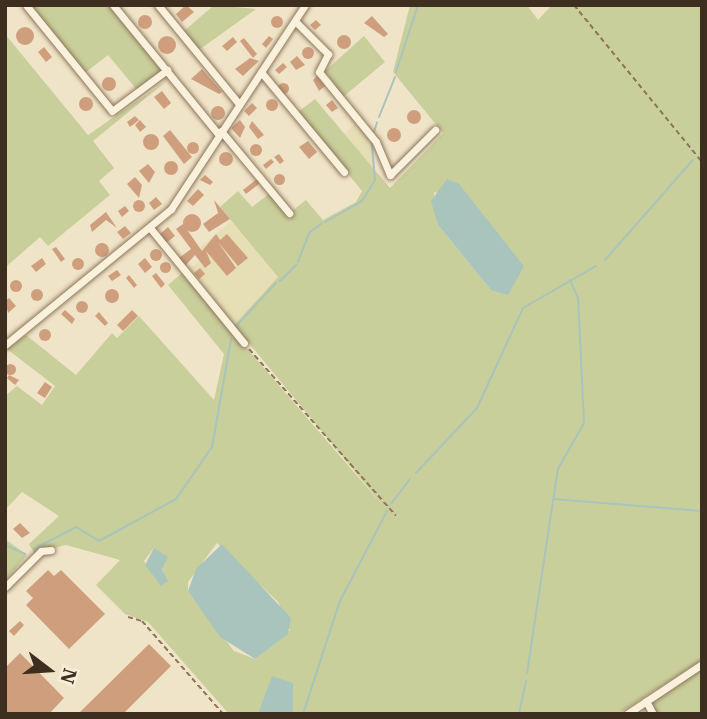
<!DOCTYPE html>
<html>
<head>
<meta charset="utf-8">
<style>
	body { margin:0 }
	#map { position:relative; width:707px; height:719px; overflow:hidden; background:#f0e4c8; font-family:"IBM Plex Serif",serif }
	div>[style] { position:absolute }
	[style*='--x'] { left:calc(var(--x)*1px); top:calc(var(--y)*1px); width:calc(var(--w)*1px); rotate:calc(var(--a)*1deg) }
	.farmland>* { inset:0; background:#e6deb5 }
	.green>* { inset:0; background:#c9cf9b }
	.water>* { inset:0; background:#a9c4bc }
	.stream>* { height:2px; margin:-1px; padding:0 1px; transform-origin:1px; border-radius:1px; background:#a9c4bc }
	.building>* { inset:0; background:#cf9f7d }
	.round { border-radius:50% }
	.path>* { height:2px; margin-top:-1px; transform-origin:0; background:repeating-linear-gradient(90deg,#8d765c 0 5px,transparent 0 8.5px) }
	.roads { filter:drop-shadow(0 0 2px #8d765c) drop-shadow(0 0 2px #8d765c) }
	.minor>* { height:7px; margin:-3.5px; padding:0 3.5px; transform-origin:3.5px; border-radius:3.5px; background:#faf1dc }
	span { translate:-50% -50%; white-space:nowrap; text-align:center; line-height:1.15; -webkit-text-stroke:6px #f7eed8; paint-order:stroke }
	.frame { position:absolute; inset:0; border:7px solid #3d2e20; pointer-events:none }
	.north { position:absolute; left:14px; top:635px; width:70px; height:70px; -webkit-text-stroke:5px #f7eed8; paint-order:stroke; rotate:107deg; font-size:19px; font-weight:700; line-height:28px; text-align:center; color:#3d2e20 }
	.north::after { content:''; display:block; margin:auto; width:24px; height:32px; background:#3d2e20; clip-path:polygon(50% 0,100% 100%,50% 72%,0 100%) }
</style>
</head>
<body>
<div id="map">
	<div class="farmland">
		<i style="clip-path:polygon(356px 123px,370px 140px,376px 172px,344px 134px)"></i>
		<i style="clip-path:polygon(231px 221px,279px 277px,234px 325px,190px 269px,199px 261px,205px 268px,210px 263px,200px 248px)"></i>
	</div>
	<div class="green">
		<i style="clip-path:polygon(31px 5px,109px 5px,162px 70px,138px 91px,108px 55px,85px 73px)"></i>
		<i style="clip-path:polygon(214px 5px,256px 9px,199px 50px,183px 32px)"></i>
		<i style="clip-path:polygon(evenodd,410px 5px,527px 5px,538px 20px,552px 5px,702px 5px,702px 660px,618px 714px,293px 714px,293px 683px,279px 679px,258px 714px,229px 714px,148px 622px,125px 614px,96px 585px,120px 560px,66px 545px,34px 553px,29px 544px,59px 516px,22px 492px,5px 510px,5px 396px,17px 386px,42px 405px,55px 386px,7px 349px,26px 335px,76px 375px,112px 333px,117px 338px,139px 316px,214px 400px,224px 354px,168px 285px,182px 273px,384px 507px,234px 325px,278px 277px,220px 207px,238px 191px,252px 207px,269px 194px,287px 215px,306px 200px,323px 220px,356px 202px,362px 191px,298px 112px,315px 99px,390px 188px,426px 151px,443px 133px,393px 72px,410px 5px,434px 192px,473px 203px,524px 266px,491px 290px,438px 225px,434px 192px,410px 5px,217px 543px,278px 602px,290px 630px,255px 659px,234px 651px,188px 591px,188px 582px,217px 543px,410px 5px,154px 548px,164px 573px,155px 578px,144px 561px,154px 548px)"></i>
		<i style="clip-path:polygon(5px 34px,88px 135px,169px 79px,93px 141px,114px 168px,99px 181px,110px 195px,48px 246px,40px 237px,7px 266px)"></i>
		<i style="clip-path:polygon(364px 36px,385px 62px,343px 97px,325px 71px)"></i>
		<i style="clip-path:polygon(5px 539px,27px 555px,5px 581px)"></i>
		<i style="clip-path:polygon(702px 667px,702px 714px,656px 714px,652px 700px)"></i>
	</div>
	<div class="water">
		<i style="clip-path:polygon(447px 179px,459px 184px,524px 266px,508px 295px,491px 290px,438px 225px,431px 201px)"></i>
		<i style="clip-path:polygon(222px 544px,291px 618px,288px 634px,255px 659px,220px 637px,188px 591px,196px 569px)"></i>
		<i style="clip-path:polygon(154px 548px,168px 557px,162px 569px,168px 581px,161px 586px,145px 565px)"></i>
		<i style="clip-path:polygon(272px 676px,293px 683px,293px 714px,258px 714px)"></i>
	</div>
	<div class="stream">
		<i style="--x:396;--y:72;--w:71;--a:-71.8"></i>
		<i style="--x:379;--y:117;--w:43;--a:-68.2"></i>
		<i style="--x:374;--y:132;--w:10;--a:-73"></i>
		<i style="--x:700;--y:152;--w:4;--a:-56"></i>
		<i style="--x:325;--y:222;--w:43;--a:-29.6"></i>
		<i style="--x:362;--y:201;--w:25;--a:-58"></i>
		<i style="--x:375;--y:180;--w:37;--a:-95"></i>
		<i style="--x:605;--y:260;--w:133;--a:-48.7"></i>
		<i style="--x:298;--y:262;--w:31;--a:-69"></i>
		<i style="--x:309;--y:233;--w:16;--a:-38"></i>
		<i style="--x:280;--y:281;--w:23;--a:-45"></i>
		<i style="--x:236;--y:326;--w:59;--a:-47.1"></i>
		<i style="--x:416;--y:473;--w:89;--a:-46.8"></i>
		<i style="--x:477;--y:408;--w:110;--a:-65.3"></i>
		<i style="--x:523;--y:308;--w:84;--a:-29.9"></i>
		<i style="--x:553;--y:499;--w:149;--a:4.6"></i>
		<i style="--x:391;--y:504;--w:31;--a:-53"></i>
		<i style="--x:5;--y:545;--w:22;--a:24"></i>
		<i style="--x:34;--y:549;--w:47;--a:-27.6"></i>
		<i style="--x:76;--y:527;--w:27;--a:31"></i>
		<i style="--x:99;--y:541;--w:88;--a:-28.6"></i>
		<i style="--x:176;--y:499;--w:63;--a:-55.3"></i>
		<i style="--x:212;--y:447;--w:110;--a:-80"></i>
		<i style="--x:527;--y:673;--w:206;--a:-81.4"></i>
		<i style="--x:558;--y:469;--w:53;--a:-60.5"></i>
		<i style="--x:584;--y:423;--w:125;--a:-92.7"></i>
		<i style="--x:578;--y:298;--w:20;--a:-114"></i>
		<i style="--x:303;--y:714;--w:119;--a:-71.9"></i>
		<i style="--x:340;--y:601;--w:102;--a:-62.4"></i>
		<i style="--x:519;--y:714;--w:34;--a:-78"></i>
	</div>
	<div class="building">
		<i style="clip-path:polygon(186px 5px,194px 12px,182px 22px,176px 14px)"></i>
		<i class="round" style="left:138px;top:15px;width:14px;height:14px"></i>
		<i class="round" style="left:271px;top:16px;width:12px;height:12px"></i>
		<i style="clip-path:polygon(372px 16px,388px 34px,384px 37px,364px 23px)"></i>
		<i style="clip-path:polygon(316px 20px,321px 25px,315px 30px,310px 25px)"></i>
		<i class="round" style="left:16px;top:27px;width:18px;height:18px"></i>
		<i class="round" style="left:337px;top:35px;width:14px;height:14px"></i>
		<i style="clip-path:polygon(269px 36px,273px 39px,266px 48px,262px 44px)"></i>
		<i class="round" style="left:158px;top:36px;width:18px;height:18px"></i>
		<i style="clip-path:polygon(233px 37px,237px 42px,227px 51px,222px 46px)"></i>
		<i style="clip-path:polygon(244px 38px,257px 54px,253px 58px,240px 41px)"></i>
		<i style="clip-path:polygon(44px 47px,52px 57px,46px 62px,38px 52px)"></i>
		<i class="round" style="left:302px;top:47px;width:12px;height:12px"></i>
		<i style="clip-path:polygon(297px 56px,305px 65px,296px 70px,290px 62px)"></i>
		<i style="clip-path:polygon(250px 58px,259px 61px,243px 76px,235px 69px)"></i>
		<i style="clip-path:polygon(283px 63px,287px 67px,279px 74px,275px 70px)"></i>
		<i style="clip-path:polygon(202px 69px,222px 92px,219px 94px,191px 79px)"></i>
		<i style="clip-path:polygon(317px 76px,325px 86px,319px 91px,313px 80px)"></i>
		<i class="round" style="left:102px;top:77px;width:14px;height:14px"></i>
		<i class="round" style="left:277.5px;top:82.5px;width:11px;height:11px"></i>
		<i style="clip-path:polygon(162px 91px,171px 103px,164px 109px,154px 97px)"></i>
		<i class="round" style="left:79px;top:97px;width:14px;height:14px"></i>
		<i class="round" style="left:266px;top:99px;width:12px;height:12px"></i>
		<i style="clip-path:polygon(332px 100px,338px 108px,332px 112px,326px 105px)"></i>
		<i style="clip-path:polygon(252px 103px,257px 108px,249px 116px,244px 111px)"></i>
		<i class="round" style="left:211px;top:106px;width:14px;height:14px"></i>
		<i class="round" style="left:407px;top:110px;width:14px;height:14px"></i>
		<i style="clip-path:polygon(135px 116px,139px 120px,130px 127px,127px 122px)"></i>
		<i style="clip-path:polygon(140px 120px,146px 127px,140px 132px,135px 125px)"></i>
		<i style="clip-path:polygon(240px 120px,245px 127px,240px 138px,231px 128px)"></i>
		<i style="clip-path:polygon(252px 121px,264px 135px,258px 139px,249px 127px)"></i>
		<i class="round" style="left:387px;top:128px;width:14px;height:14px"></i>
		<i style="clip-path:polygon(170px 130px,192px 157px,184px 164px,163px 136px)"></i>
		<i class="round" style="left:143px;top:134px;width:16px;height:16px"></i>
		<i style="clip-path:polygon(308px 141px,317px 152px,309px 159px,299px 147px)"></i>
		<i class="round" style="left:187px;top:142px;width:12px;height:12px"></i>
		<i class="round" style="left:250px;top:144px;width:12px;height:12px"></i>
		<i class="round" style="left:219px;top:152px;width:14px;height:14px"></i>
		<i style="clip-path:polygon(279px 154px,284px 161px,280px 164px,274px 157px)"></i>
		<i style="clip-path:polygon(271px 159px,274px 162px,266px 169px,263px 165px)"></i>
		<i class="round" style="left:164px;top:161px;width:14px;height:14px"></i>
		<i style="clip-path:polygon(148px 164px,155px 172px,149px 183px,139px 171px)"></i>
		<i class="round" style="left:273.5px;top:173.5px;width:11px;height:11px"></i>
		<i style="clip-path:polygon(205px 175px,213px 182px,210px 185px,200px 180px)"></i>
		<i style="clip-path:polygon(135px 177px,142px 185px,139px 198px,127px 184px)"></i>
		<i style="clip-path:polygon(257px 179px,260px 183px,246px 194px,243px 190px)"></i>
		<i style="clip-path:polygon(198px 189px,204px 195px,193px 206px,187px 201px)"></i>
		<i style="clip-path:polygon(156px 197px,162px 204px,154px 210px,149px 203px)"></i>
		<i style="clip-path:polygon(214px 200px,230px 219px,209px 232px,203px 224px,218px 213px)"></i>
		<i class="round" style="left:133px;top:200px;width:12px;height:12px"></i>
		<i style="clip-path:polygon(125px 206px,129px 211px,122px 217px,118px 211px)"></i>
		<i style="clip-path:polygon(106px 212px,117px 228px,106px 220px,92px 232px,90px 225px)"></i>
		<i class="round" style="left:183px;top:214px;width:18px;height:18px"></i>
		<i style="clip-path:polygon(183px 224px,202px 251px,216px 234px,220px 240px,227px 234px,248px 258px,238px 266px,218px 242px,236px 268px,227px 276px,206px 251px,211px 263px,205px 268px,195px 255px,185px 266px,179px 258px,191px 249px,176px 229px)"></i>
		<i style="clip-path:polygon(125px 226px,131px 233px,123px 239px,117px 232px)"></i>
		<i style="clip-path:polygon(168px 227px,175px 236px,166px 243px,159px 235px)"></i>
		<i class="round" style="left:95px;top:243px;width:14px;height:14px"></i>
		<i style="clip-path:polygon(56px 247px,65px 259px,61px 262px,52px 249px)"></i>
		<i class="round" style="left:150px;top:249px;width:12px;height:12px"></i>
		<i class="round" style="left:72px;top:258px;width:12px;height:12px"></i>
		<i style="clip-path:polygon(42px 258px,46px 264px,36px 272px,31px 266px)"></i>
		<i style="clip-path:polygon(145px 258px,152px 267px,145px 273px,138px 264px)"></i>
		<i class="round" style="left:159.5px;top:261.5px;width:11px;height:11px"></i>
		<i style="clip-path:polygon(200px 268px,205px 274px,199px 279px,194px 273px)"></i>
		<i style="clip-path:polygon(117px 270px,121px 275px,112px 281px,108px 276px)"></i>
		<i style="clip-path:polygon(156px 273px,165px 284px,161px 288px,152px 276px)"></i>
		<i style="clip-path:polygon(129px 275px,137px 285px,134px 288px,126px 278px)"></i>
		<i class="round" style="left:10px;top:280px;width:12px;height:12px"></i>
		<i class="round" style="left:31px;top:289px;width:12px;height:12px"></i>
		<i class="round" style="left:105px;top:289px;width:14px;height:14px"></i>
		<i style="clip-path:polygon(9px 298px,16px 306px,8px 313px,5px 301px)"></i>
		<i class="round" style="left:76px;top:301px;width:12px;height:12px"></i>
		<i style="clip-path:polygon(65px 310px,75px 319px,72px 324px,61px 314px)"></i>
		<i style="clip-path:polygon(132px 310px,138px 316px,123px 331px,117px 325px)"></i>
		<i style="clip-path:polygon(99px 312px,108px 323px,105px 326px,95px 316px)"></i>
		<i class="round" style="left:39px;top:329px;width:12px;height:12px"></i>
		<i class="round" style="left:4.5px;top:363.5px;width:11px;height:11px"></i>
		<i style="clip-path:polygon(9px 375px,19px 380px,15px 385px,7px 378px)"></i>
		<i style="clip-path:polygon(45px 382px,52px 387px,45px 398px,37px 393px)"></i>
		<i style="clip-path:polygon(20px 523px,30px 533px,22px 538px,13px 529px)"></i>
		<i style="clip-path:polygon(48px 570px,54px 576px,61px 570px,105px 614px,69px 649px,26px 605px,33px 598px,26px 591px)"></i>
		<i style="clip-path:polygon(20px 621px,24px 625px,14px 636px,9px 631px)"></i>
		<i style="clip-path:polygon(149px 644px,171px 666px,123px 714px,78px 714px)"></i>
		<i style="clip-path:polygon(20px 653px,64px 698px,49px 714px,5px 714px,5px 668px)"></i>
	</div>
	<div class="path">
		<i style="--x:574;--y:5;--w:203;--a:50.8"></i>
		<i style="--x:249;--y:349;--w:222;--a:48.6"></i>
		<i style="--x:128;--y:617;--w:15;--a:16"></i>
		<i style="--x:142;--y:621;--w:123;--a:48.9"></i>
	</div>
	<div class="roads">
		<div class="minor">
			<i style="--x:26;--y:5;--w:136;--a:50.9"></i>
			<i style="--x:112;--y:111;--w:69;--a:-36.7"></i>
			<i style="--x:113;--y:5;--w:168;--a:50.8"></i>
			<i style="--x:158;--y:5;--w:128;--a:50.7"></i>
			<i style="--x:295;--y:21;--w:47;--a:45"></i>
			<i style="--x:328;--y:54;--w:20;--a:117"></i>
			<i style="--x:319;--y:72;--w:90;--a:50.8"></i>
			<i style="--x:376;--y:142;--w:36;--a:67"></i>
			<i style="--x:390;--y:175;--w:64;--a:-45"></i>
			<i style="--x:261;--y:72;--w:130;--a:50.3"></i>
			<i style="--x:221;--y:131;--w:107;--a:50.3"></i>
			<i style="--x:151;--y:229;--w:147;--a:50.8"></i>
			<i style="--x:5;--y:345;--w:215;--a:-39.3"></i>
			<i style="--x:171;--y:209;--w:244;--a:-56.7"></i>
			<i style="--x:5;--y:587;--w:51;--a:-45"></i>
			<i style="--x:41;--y:551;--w:10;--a:-6"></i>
			<i style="--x:646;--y:701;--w:15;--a:62"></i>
			<i style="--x:627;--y:714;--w:90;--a:-33.7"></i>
		</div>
	</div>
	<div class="frame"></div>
	<div class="north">N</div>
</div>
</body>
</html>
